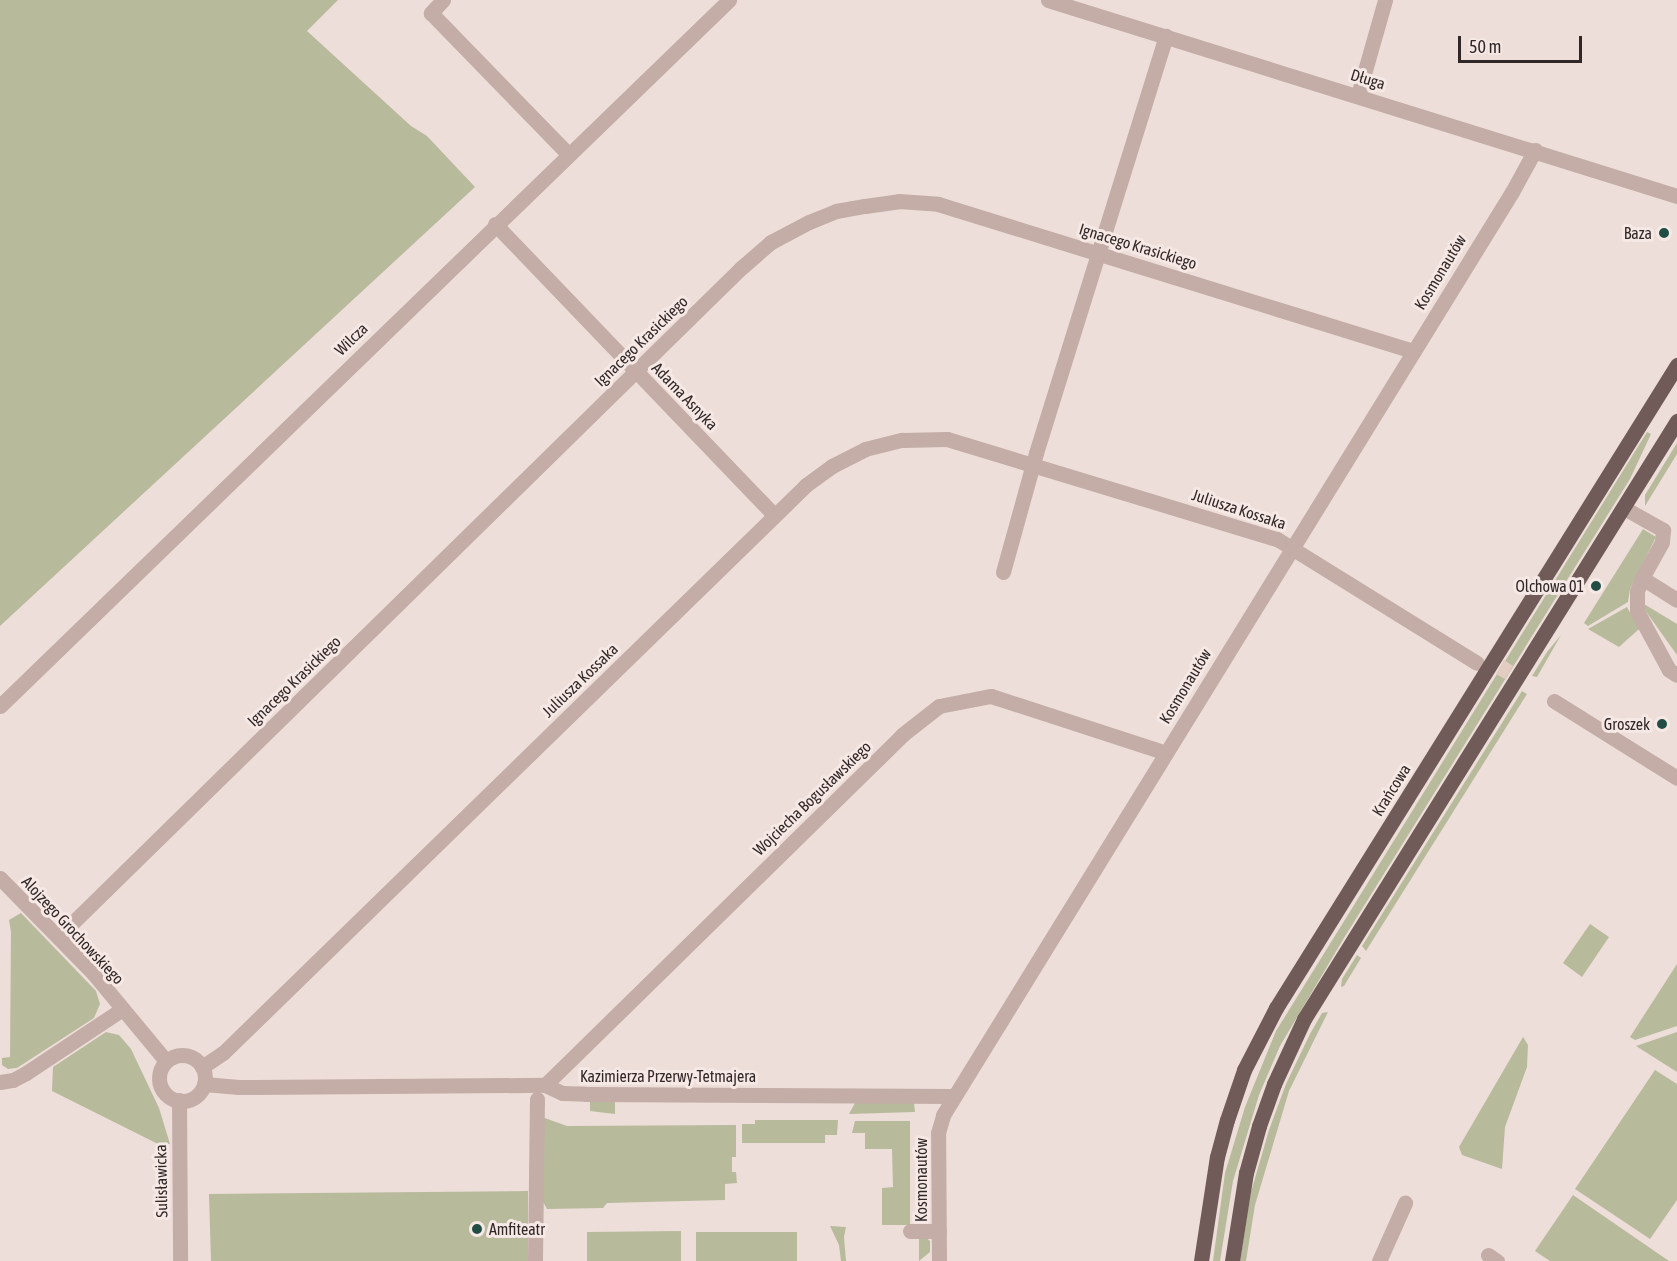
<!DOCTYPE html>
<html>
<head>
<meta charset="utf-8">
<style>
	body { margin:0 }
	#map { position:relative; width:1677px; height:1261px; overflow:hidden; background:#edded9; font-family:"Asap Condensed",sans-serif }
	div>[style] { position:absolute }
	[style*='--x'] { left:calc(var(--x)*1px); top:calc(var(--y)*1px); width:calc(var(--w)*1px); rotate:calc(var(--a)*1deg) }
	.green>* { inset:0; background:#b8ba9c }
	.plaza>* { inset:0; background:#e3ccc2 }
	.minor>* { height:15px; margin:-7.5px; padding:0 7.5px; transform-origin:7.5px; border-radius:7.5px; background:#c4aca7 }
	.minor>.ring { margin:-7.5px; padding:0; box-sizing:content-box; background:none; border:15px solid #c4aca7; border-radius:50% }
	.major>* { height:15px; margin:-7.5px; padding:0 7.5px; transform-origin:7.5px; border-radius:7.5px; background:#715b59 }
	.dots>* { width:16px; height:16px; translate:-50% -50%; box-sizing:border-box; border:3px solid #f6e9e5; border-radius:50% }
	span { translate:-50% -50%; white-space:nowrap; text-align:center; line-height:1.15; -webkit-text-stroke:6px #f6e9e5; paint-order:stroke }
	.street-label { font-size:16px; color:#312727 }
	.poi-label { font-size:16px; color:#312727 }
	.right { translate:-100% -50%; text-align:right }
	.left { translate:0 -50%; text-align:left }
	.scale { position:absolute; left:1458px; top:36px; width:124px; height:27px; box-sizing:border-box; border:3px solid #312727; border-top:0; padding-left:8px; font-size:18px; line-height:21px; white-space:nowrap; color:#312727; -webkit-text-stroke:4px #f6e9e5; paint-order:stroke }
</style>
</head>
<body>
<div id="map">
	<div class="green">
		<i style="clip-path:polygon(0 0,338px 0,307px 31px,411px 126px,427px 136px,475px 187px,0 626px)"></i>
		<i style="clip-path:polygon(1647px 432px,1651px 434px,1630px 479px,1344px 938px,1280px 1046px,1259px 1095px,1233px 1181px,1220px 1261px,1213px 1261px,1225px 1173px,1245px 1107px,1276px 1031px)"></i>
		<i style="clip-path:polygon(1677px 443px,1677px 454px,1645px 506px,1645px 495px)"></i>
		<i style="clip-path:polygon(1643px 529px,1656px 537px,1630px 589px,1628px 602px,1588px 626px,1584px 623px)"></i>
		<i style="clip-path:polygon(1644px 604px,1677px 624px,1677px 655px,1642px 606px)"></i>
		<i style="clip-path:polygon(1627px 607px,1639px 629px,1619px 647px,1588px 629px)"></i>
		<i style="clip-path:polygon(1561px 635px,1537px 677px,1532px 676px,1547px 652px)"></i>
		<i style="clip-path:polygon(1522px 691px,1527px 694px,1366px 951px,1362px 946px)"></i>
		<i style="clip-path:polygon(21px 913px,96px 991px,100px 1004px,94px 1018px,17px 1068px,8px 1069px,2px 1065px,2px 1058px,10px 1057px,11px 932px,9px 920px)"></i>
		<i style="clip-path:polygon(1590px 924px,1609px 937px,1582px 977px,1563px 963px)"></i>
		<i style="clip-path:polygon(1357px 955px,1361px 958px,1344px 986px,1341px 987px,1342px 979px)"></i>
		<i style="clip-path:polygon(1677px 964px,1677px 1026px,1635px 1040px,1630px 1037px)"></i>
		<i style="clip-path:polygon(1328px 1012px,1289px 1091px,1255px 1205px,1246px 1261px,1240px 1261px,1251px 1192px,1269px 1130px,1286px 1084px,1310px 1034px,1322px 1013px)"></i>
		<i style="clip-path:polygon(106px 1032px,119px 1035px,131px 1049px,159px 1108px,170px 1144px,160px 1145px,52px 1091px,53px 1067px)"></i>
		<i style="clip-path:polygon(1677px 1032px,1677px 1072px,1636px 1046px)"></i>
		<i style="clip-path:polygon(1523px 1037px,1528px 1045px,1527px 1067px,1505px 1127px,1502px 1169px,1462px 1155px,1459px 1147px)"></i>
		<i style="clip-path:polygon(1655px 1070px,1677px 1084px,1677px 1200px,1650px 1239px,1575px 1189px)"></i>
		<i style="clip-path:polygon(590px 1102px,615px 1102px,615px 1114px,590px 1111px)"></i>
		<i style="clip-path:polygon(855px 1103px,914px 1103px,915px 1112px,849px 1114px)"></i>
		<i style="clip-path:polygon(542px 1117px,567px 1126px,736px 1125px,736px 1157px,732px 1157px,732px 1172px,736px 1172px,737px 1183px,725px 1184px,725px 1200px,607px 1203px,603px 1208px,547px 1209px,543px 1202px)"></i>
		<i style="clip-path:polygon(755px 1120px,838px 1120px,837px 1135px,825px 1135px,825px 1143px,742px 1143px,742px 1124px,755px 1124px)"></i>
		<i style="clip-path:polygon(855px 1121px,910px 1121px,910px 1225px,882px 1225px,882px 1188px,893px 1187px,892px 1149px,865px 1149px,865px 1133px,852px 1133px)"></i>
		<i style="clip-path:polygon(528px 1191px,528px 1261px,211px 1261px,209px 1194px)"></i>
		<i style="clip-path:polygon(1573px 1195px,1669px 1261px,1550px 1261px,1535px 1251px)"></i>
		<i style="clip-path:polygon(830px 1226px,846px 1227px,844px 1237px,846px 1261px,841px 1261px,839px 1245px)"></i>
		<i style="clip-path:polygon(681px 1231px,681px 1261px,587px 1261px,587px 1232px)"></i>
		<i style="clip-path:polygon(696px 1232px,797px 1232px,797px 1261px,696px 1261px)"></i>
		<i style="clip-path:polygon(925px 1237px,930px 1241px,930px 1252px,919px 1261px,919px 1238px)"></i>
	</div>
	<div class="plaza">
		<i style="clip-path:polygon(1504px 660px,1513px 666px,1505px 679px,1496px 674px)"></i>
	</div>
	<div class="minor">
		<i style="--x:443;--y:0;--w:18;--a:133"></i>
		<i style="--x:431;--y:13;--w:197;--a:45.8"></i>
		<i style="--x:1048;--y:0;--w:659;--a:17.31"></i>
		<i style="--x:1358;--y:95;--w:99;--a:-74.1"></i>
		<i style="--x:495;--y:224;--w:403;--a:46.2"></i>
		<i style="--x:1624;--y:508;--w:45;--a:29.4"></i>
		<i style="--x:1663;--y:530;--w:12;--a:95"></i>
		<i style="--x:1662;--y:542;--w:41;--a:119.1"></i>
		<i style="--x:1642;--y:578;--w:41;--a:32.2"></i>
		<i style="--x:1003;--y:572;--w:123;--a:-74.5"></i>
		<i style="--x:1036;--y:453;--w:437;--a:-72.7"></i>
		<i style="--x:1642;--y:578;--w:14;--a:111"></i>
		<i style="--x:1637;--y:591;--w:20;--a:90"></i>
		<i style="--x:1637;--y:611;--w:67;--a:61.5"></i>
		<i style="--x:1669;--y:670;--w:9;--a:32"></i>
		<i style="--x:1554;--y:701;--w:145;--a:32"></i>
		<i style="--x:0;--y:706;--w:1015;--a:-44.08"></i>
		<i style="--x:0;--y:878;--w:133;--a:45.6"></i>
		<i style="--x:93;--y:973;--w:114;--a:50.3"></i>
		<i style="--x:58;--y:937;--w:956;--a:-44.41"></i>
		<i style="--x:741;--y:268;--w:40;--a:-41"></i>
		<i style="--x:771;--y:242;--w:43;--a:-27.8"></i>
		<i style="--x:809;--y:222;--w:29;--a:-22"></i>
		<i style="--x:836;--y:211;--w:29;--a:-10"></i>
		<i style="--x:865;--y:206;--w:34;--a:-8"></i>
		<i style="--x:899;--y:201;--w:39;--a:4"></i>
		<i style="--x:938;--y:204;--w:498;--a:17.2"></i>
		<i class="ring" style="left:159px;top:1055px;width:31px;height:31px"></i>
		<i style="--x:202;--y:1067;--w:25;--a:-34"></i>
		<i style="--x:223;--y:1053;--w:814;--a:-44.25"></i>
		<i style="--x:806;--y:485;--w:32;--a:-36"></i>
		<i style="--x:832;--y:466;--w:37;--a:-27"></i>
		<i style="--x:865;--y:449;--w:38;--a:-14"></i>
		<i style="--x:902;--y:440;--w:45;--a:-1.3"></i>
		<i style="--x:947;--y:439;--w:345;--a:16.9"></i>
		<i style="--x:1277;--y:539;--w:235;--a:31.8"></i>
		<i style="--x:0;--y:1082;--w:13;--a:-9"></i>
		<i style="--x:13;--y:1080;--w:15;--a:-28"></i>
		<i style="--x:26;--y:1073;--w:114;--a:-33.6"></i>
		<i style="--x:204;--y:1084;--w:35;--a:5"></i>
		<i style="--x:239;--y:1087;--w:306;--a:-0.4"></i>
		<i style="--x:545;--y:1085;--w:19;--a:25"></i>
		<i style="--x:562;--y:1093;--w:24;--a:2"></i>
		<i style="--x:586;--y:1094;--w:368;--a:0.3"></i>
		<i style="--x:545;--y:1085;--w:500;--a:-44.4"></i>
		<i style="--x:902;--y:735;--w:47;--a:-38.1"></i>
		<i style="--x:939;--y:706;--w:53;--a:-10.9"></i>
		<i style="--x:991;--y:696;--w:184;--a:18"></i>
		<i style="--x:179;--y:1100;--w:161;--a:89.6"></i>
		<i style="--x:910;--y:1231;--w:29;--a:0"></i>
		<i style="--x:1488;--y:1255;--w:11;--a:34"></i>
		<i style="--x:535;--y:1261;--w:162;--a:-89.3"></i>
		<i style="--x:939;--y:1261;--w:128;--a:-90.4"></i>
		<i style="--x:938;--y:1133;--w:19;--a:-74"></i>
		<i style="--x:943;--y:1115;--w:1084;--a:-58.35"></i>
		<i style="--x:1512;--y:192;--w:48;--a:-61.3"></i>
		<i style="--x:1379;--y:1261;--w:64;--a:-65.9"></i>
	</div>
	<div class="major">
		<i style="--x:1201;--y:1261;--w:105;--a:-81.3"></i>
		<i style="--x:1217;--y:1157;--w:38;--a:-75"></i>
		<i style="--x:1227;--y:1120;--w:53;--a:-71.2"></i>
		<i style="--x:1244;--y:1070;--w:70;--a:-62.7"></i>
		<i style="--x:1276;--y:1008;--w:758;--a:-58.05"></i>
		<i style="--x:1232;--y:1261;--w:89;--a:-81"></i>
		<i style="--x:1246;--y:1173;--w:49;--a:-74.5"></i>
		<i style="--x:1259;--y:1126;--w:45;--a:-70.3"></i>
		<i style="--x:1274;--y:1084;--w:72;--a:-65.2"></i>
		<i style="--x:1304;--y:1019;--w:705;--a:-58.05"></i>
	</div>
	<div class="dots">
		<i style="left:1664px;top:233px;background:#224d44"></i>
		<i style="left:1596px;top:586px;background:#224d44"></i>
		<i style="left:1662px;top:724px;background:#224d44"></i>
		<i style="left:477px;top:1229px;background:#224d44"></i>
	</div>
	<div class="street-label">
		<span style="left:1368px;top:79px;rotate:17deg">Długa</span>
		<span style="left:1138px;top:246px;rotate:17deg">Ignacego Krasickiego</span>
		<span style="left:1440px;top:272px;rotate:-59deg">Kosmonautów</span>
		<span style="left:351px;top:339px;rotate:-44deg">Wilcza</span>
		<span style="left:641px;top:341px;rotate:-44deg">Ignacego Krasickiego</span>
		<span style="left:685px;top:396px;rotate:46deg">Adama Asnyka</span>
		<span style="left:1239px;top:509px;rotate:18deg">Juliusza Kossaka</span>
		<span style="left:580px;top:680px;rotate:-44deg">Juliusza Kossaka</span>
		<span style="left:294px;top:681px;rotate:-44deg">Ignacego Krasickiego</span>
		<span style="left:1185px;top:686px;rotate:-59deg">Kosmonautów</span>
		<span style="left:1391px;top:790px;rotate:-58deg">Krańcowa</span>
		<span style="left:812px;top:798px;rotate:-44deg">Wojciecha Bogusławskiego</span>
		<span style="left:73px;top:930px;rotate:47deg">Alojzego Grochowskiego</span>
		<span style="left:668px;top:1076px">Kazimierza Przerwy-Tetmajera</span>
		<span style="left:921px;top:1180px;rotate:-90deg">Kosmonautów</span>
		<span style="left:161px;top:1181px;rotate:-91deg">Sulisławicka</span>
	</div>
	<div class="poi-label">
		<span class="right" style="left:1652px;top:233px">Baza</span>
		<span class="right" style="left:1584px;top:586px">Olchowa 01</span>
		<span class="right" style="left:1650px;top:724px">Groszek</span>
		<span class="left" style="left:489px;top:1229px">Amfiteatr</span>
	</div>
	<div class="scale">50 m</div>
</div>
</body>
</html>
